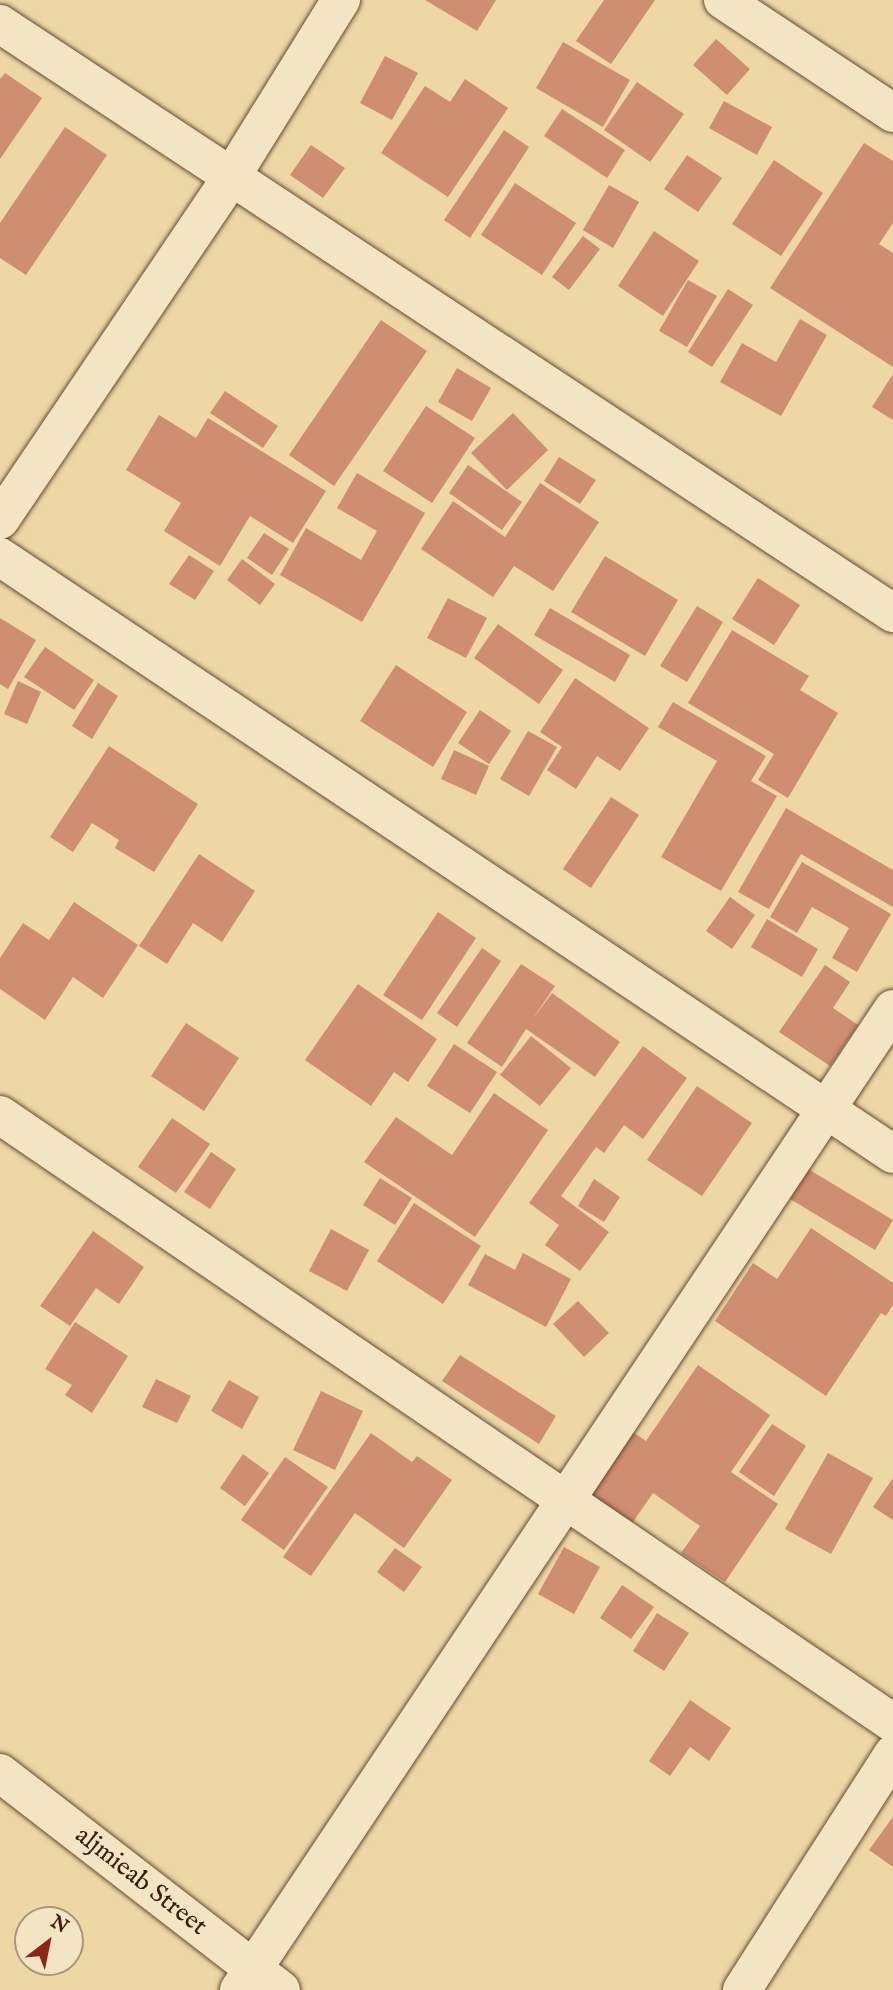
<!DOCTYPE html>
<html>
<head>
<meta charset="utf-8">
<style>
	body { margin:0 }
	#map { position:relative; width:893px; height:1990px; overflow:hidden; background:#ecd7a5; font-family:"IM FELL English",serif }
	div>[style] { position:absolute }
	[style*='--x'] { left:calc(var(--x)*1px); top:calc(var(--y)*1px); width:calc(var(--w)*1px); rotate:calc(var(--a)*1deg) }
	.building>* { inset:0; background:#cf8e72 }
	.roads { filter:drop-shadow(0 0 2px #684a34) drop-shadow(0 0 2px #684a34) }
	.street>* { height:38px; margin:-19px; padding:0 19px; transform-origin:19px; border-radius:19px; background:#f3e5c4 }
	.secondary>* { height:38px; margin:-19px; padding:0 19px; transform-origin:19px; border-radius:19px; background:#f3e5c4 }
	span { translate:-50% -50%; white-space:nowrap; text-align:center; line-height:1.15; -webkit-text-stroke:7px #f3e5c4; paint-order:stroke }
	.street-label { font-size:26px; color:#3c1b0e }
	.north { position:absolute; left:14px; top:1906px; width:70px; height:70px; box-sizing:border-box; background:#f3e5c4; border:2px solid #aa947b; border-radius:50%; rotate:32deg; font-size:19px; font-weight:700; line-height:28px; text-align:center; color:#3c1b0e }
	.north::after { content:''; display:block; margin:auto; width:24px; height:32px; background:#8f2418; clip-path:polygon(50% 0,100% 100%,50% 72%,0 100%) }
</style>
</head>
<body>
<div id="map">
	<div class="building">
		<i style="clip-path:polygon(425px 0,496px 0,477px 31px)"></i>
		<i style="clip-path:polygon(604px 0,655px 0,611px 64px,576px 41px)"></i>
		<i style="clip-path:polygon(716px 39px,750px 69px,727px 95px,693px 65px)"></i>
		<i style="clip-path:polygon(563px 42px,630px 80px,603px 127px,536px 88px)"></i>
		<i style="clip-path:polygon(385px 56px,418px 73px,392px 120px,360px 103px)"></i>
		<i style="clip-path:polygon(5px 73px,42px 98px,0 159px,0 79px)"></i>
		<i style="clip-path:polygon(465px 79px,508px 108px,448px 197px,381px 153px,425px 86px,450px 102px)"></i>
		<i style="clip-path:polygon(637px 82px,684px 114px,650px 162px,604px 130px)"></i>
		<i style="clip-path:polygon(724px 101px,772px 127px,757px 155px,709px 128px)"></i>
		<i style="clip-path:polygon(562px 109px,625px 150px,607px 178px,544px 136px)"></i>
		<i style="clip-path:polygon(65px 127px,107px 155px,26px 275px,0 258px,0 223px)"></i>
		<i style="clip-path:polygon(504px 130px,529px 147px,470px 238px,444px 220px)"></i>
		<i style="clip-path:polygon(864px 143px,893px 161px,893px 223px,879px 244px,893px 253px,893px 367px,770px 288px)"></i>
		<i style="clip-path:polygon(311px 145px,345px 168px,323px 198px,290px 175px)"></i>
		<i style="clip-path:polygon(687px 155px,722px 178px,698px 212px,664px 189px)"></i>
		<i style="clip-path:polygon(774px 160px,823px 193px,781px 256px,732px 224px)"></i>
		<i style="clip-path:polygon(515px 183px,576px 223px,542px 275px,481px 235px)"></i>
		<i style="clip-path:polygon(609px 185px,639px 202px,613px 248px,583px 230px)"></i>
		<i style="clip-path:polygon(654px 231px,699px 261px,663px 316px,618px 286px)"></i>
		<i style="clip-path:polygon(583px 236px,600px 249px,569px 290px,552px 277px)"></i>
		<i style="clip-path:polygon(688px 280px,717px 296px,687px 347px,659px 331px)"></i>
		<i style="clip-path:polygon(728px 289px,753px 305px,712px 367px,688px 352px)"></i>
		<i style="clip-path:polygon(800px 319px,827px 335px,781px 416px,720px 382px,742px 343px,776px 362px)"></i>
		<i style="clip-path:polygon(381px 320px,427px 351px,334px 486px,289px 455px)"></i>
		<i style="clip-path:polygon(457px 368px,491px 388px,472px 421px,438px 402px)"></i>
		<i style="clip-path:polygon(893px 374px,893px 420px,872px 407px)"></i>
		<i style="clip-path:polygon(225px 391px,278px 426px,263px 448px,210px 413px)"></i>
		<i style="clip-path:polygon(426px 406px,475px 438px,432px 503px,383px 471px)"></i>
		<i style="clip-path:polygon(513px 413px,548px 450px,507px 490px,471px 453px)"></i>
		<i style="clip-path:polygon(159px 415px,196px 438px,208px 418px,326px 491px,293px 543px,250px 516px,220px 566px,164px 531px,181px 503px,126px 470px)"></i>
		<i style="clip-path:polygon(559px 457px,596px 480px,580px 504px,544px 481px)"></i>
		<i style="clip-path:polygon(468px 465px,522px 502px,502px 530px,449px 493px)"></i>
		<i style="clip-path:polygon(357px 473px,425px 513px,362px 622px,280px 575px,306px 528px,361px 560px,377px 531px,337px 508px)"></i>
		<i style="clip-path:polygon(540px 483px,599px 522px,553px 591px,514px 566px,493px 597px,421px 549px,453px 501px,505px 537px)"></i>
		<i style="clip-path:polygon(264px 533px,289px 549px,272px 575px,247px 558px)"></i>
		<i style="clip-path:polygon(189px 555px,214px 571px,195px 600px,169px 584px)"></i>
		<i style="clip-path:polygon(605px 556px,678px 600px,645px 656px,571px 612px)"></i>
		<i style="clip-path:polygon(242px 559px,275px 584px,260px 605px,227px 580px)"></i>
		<i style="clip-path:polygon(758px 578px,800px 605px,774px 645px,732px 619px)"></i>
		<i style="clip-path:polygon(448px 598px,487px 618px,466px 658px,427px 638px)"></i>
		<i style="clip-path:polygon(697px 606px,723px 622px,687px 682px,660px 666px)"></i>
		<i style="clip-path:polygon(550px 608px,630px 655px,615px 682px,534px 635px)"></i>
		<i style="clip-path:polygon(0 618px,36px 640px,8px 689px,0 684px)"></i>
		<i style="clip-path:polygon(498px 624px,563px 670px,539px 704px,474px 658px)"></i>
		<i style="clip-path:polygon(732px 630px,809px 676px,800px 690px,838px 713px,788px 798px,758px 780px,774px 754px,688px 703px)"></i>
		<i style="clip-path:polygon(45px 647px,94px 680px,74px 710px,24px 677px)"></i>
		<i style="clip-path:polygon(396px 665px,467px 712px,433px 767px,360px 721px)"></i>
		<i style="clip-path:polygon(575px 678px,649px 728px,620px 771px,597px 756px,576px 789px,547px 770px,562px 747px,540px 732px)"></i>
		<i style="clip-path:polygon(18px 681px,41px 692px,27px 724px,4px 714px)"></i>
		<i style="clip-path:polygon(98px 683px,118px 696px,92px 739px,72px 726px)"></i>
		<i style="clip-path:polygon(673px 702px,766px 756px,751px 781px,777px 796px,721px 891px,661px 857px,717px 761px,658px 727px)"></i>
		<i style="clip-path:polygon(480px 710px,511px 731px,489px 764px,458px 743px)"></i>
		<i style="clip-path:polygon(528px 731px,557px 747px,529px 796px,500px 779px)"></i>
		<i style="clip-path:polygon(109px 746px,198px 804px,154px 872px,115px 848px,119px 840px,92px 823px,73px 852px,50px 837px)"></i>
		<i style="clip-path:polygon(454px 750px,489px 766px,476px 795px,441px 779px)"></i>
		<i style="clip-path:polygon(611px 797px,639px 815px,591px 888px,563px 869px)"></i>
		<i style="clip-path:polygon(786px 808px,893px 870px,893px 907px,801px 854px,769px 909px,738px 892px)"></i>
		<i style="clip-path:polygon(199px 854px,255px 891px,222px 942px,193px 923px,167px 964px,139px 946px)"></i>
		<i style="clip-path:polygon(802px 862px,891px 914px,857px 972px,832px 958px,849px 928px,812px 907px,797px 933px,770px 917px)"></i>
		<i style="clip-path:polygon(730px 897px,755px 915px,732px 949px,706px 931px)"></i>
		<i style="clip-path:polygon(74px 902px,138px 945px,103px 998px,73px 977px,45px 1020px,0 989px,0 958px,23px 923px,49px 940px)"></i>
		<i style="clip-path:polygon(438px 912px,476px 938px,422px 1020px,383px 995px)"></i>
		<i style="clip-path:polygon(767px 919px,818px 949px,802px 977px,751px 947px)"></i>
		<i style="clip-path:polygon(482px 948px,501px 961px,457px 1027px,437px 1013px)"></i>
		<i style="clip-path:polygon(521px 964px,555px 986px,532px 1020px,552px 993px,620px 1042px,595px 1077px,526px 1029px,502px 1067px,467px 1043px)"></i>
		<i style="clip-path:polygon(825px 965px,850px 982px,833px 1008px,858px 1025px,830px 1066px,779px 1032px)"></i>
		<i style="clip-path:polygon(358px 984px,437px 1039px,408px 1082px,394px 1072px,371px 1106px,305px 1060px)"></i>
		<i style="clip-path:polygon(186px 1023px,239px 1058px,204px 1111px,151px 1076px)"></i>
		<i style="clip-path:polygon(531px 1036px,571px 1068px,540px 1106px,500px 1075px)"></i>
		<i style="clip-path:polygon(454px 1044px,497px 1072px,470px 1113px,427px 1086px)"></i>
		<i style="clip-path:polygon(643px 1046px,687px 1078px,643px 1139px,624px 1125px,604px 1153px,596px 1147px,561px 1196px,609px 1232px,580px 1271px,545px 1245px,559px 1225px,529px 1203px)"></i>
		<i style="clip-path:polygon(697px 1086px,752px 1123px,702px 1196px,647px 1160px)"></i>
		<i style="clip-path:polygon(494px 1093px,548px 1130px,475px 1237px,364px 1162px,396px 1117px,452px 1155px)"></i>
		<i style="clip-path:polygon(172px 1118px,210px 1144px,176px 1193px,138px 1167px)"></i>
		<i style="clip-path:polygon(211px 1152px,236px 1169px,210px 1209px,184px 1192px)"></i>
		<i style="clip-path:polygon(808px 1169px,893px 1220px,875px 1250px,790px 1199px)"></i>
		<i style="clip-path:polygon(380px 1178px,412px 1198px,395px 1225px,363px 1205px)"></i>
		<i style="clip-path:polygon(594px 1179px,620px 1197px,604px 1222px,578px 1206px)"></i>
		<i style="clip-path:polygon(414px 1203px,481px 1246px,443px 1304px,377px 1261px)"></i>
		<i style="clip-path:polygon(811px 1228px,893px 1283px,893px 1305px,886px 1316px,881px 1313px,826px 1396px,715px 1321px,753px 1263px,777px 1279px)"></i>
		<i style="clip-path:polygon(331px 1229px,369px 1250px,347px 1291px,309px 1271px)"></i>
		<i style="clip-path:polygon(93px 1231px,144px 1267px,119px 1304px,96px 1288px,70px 1326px,40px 1306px)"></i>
		<i style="clip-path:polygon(523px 1253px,571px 1279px,546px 1327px,468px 1285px,485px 1254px,515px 1270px)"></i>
		<i style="clip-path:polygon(578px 1301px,609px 1333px,584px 1357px,553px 1324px)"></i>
		<i style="clip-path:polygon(75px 1322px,128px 1356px,92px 1413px,65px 1395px,72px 1385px,45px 1369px)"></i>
		<i style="clip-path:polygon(460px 1355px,556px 1416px,539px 1444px,442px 1381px)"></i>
		<i style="clip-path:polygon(698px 1365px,770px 1415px,731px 1472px,778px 1504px,725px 1582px,681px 1553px,700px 1526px,653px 1493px,631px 1525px,588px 1496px,633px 1432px,646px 1441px)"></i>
		<i style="clip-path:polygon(156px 1379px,191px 1396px,177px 1423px,142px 1407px)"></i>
		<i style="clip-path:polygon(229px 1380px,259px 1397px,242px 1429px,211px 1411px)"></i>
		<i style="clip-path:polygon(321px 1391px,363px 1411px,335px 1470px,293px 1450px)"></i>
		<i style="clip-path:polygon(772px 1424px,806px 1446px,774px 1496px,739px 1472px)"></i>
		<i style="clip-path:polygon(371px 1433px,412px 1462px,417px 1456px,452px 1480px,404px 1548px,355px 1513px,311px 1576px,283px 1557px)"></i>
		<i style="clip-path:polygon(828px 1453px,873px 1478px,831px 1554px,785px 1529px)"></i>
		<i style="clip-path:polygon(243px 1454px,269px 1473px,245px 1506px,220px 1488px)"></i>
		<i style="clip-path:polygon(285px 1457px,328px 1487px,284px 1550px,241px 1520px)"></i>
		<i style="clip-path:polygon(893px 1478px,893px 1520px,873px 1507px)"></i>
		<i style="clip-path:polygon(564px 1547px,600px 1567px,574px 1614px,538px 1594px)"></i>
		<i style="clip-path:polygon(395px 1548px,422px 1567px,404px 1592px,377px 1572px)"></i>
		<i style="clip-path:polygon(622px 1585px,654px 1607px,631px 1639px,600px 1618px)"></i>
		<i style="clip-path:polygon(657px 1613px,689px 1633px,664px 1671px,633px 1651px)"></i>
		<i style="clip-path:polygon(690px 1700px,731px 1728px,709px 1761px,690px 1747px,670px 1776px,649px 1761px)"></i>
		<i style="clip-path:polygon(893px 1817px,893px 1867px,869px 1850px)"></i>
	</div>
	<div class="roads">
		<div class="street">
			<i style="--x:723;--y:0;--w:204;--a:33.6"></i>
			<i style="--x:0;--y:24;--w:1070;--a:33.41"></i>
			<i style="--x:0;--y:557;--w:1074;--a:33.76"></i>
			<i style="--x:0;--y:1115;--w:1080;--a:34.25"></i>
			<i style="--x:239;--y:1990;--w:1179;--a:-56.31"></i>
			<i style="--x:742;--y:1990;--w:280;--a:-57.4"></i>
		</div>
		<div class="secondary">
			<i style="--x:0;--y:520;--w:417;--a:-56"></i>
			<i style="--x:233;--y:174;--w:205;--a:-58.2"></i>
			<i style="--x:0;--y:1773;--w:355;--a:37.7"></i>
		</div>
	</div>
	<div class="street-label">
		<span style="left:141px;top:1881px;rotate:38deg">aljmieab Street</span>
	</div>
	<div class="north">N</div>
</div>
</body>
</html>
